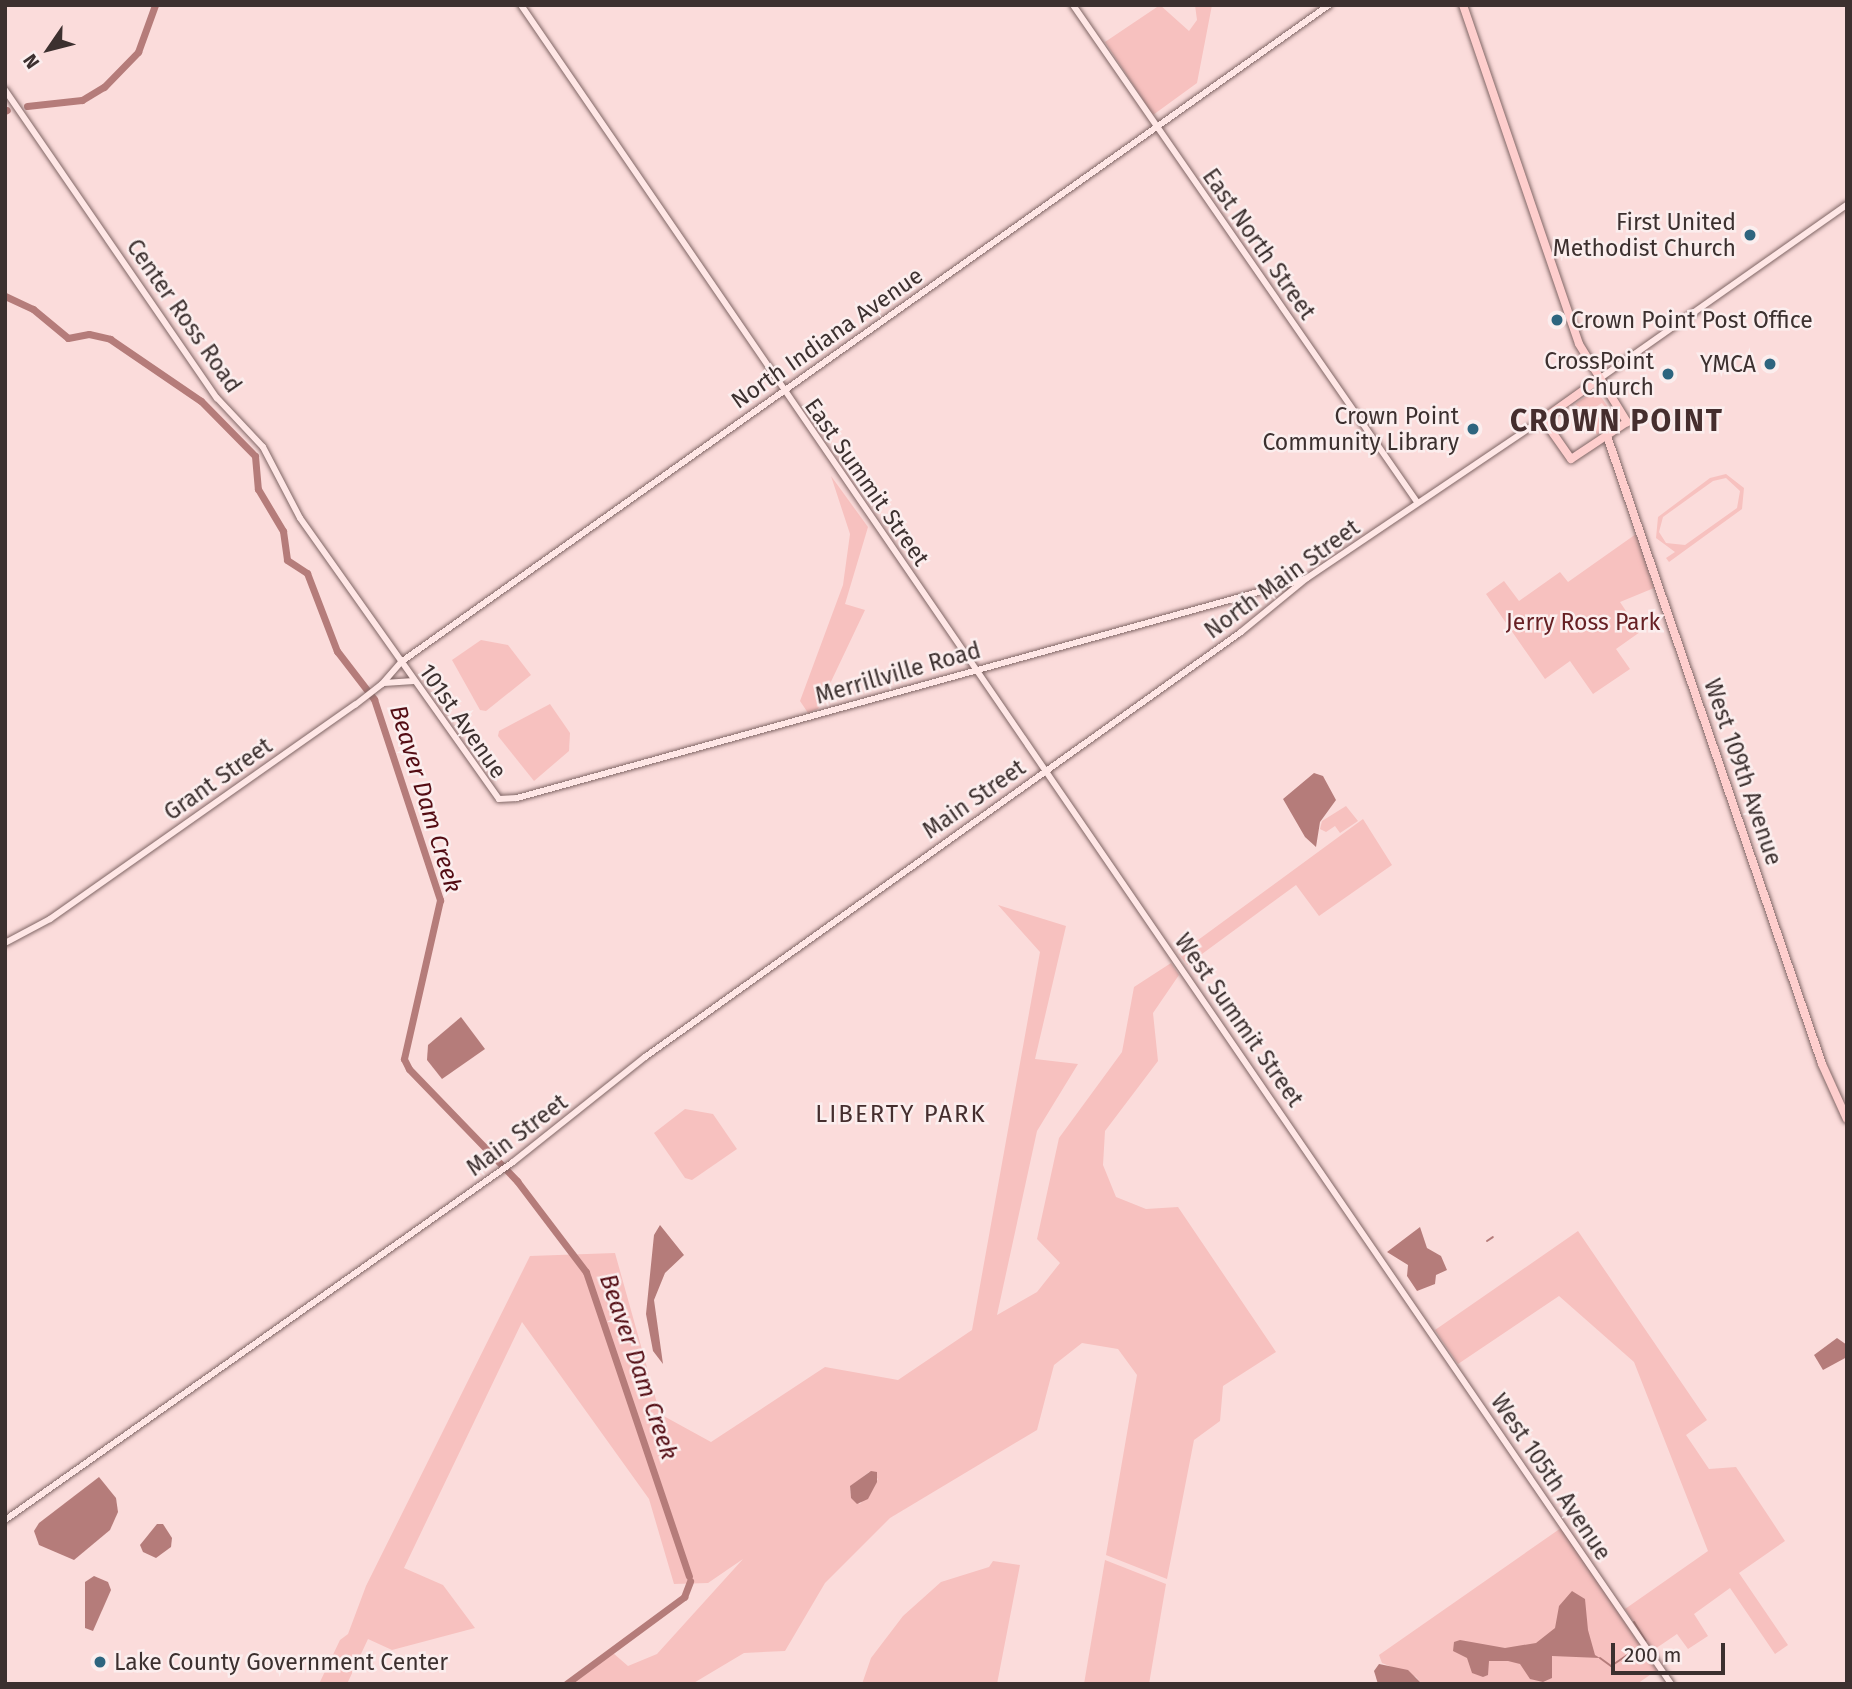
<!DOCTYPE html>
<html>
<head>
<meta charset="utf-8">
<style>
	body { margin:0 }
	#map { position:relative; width:1852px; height:1689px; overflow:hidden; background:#fbdcdb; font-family:"Fira Sans",sans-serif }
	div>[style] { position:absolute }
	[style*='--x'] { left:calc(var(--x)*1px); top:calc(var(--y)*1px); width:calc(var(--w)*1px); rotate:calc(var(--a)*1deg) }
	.green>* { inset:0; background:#f7c1bf }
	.water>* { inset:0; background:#b57c7a }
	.stream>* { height:2px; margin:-1px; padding:0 1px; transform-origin:1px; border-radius:1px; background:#b57c7a }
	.river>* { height:7px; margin:-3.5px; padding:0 3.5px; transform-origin:3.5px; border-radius:3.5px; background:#b57c7a }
	.roads { filter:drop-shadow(0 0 2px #806665) drop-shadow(0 0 2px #806665) }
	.secondary>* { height:6px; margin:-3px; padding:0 3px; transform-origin:3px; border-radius:3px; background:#ffe7e6 }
	.primary>* { height:8px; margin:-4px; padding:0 4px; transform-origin:4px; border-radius:4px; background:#fececd }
	.dots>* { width:19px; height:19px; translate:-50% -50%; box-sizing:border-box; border:4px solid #fbeeee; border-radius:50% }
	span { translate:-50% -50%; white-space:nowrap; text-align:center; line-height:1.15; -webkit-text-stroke:5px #fbeeee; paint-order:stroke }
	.poi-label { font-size:23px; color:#3c302f }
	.right { translate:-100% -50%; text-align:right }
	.left { translate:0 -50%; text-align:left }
	.street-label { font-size:23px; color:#3c302f }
	.park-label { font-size:23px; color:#672024 }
	.water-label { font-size:24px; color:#530c13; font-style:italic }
	.neighbourhood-label { font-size:24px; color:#452e2e; letter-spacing:2px }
	.district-label { font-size:30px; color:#452e2e; font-weight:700; letter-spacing:2px }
	.frame { position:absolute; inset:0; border:7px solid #3c302f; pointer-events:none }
	.north { position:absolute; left:14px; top:14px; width:70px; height:70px; -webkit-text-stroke:5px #fbeeee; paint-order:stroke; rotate:235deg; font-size:19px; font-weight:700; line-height:28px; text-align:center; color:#3c302f }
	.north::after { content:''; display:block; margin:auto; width:24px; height:32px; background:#3c302f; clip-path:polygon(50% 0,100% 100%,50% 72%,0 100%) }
	.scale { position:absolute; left:1611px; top:1643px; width:114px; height:32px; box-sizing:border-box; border:4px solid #3c302f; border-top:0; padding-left:9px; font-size:21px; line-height:24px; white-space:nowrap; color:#3c302f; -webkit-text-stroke:5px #fbeeee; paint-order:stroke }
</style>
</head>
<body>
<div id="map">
	<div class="green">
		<i style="clip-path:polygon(1160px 5px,1189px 31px,1197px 20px,1195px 5px,1212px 5px,1197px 83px,1153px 115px,1105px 42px)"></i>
		<i style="clip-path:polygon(1596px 390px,1618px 421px,1597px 435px,1592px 423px,1607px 410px,1602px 403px,1586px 413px,1575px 404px)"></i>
		<i style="clip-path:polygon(evenodd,1726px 474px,1744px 488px,1742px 509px,1669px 562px,1666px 558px,1675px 552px,1656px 538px,1658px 517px,1710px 478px,1726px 474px,1726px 478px,1740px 491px,1737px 508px,1685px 545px,1666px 543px,1659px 532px,1663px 517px,1713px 481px,1726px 478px)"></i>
		<i style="clip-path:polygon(831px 476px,868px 527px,845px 604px,865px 610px,818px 709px,808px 713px,800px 701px,843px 585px,850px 534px)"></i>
		<i style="clip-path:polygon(1636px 534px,1654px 588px,1620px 602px,1640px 632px,1616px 649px,1630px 669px,1593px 694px,1570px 661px,1545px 679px,1486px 594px,1504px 581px,1519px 601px,1560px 572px,1568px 582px)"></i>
		<i style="clip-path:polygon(481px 640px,508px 645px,531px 675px,486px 711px,480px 710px,452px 660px)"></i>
		<i style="clip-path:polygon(550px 704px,570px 733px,569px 751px,534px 781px,498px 736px,499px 731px)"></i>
		<i style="clip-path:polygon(1346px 806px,1358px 821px,1340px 833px,1335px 826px,1326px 832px,1320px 829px,1322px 821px)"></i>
		<i style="clip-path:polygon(1363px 819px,1392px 865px,1319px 916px,1296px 885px,1187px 965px,1179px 954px)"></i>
		<i style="clip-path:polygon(evenodd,998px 905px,1066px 926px,1035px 1059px,1078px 1064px,1037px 1131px,997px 1315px,1037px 1292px,1060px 1263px,1037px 1239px,1059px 1138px,1122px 1052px,1134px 987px,1171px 963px,1179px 975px,1153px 1013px,1158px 1061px,1105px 1131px,1103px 1165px,1116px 1197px,1146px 1209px,1178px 1207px,1276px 1352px,1223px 1386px,1220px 1421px,1194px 1440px,1167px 1579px,1106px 1555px,1137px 1375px,1118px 1349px,1082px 1343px,1054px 1365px,1037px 1430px,890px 1518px,825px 1583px,785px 1651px,744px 1653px,692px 1684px,572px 1684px,613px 1653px,628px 1666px,657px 1654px,743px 1559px,708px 1583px,674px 1584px,649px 1499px,522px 1322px,404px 1568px,443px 1585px,475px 1628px,392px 1650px,368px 1639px,347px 1684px,319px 1684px,340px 1640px,348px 1634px,366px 1586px,530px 1256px,615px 1253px,660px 1414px,711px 1442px,825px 1367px,898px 1380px,972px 1330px,1040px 952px,998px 905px,869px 1472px,878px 1479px,860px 1504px,851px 1498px,850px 1487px,869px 1472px)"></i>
		<i style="clip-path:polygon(685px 1109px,713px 1114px,737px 1149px,692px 1180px,685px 1178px,654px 1133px)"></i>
		<i style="clip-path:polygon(1578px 1231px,1707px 1420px,1686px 1435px,1709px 1469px,1736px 1467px,1785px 1541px,1739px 1573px,1788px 1645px,1775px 1654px,1730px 1588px,1694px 1614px,1708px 1636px,1688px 1649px,1677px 1634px,1652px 1651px,1625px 1609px,1708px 1551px,1634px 1362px,1559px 1296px,1458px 1364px,1435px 1330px)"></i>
		<i style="clip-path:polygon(1561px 1528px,1657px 1670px,1637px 1684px,1422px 1684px,1416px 1677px,1382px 1663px,1379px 1655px)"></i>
		<i style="clip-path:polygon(1105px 1560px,1166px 1584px,1149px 1684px,1084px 1684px)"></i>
		<i style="clip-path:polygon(993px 1561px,1020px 1565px,997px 1684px,862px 1684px,871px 1658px,903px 1616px,941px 1582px,989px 1567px)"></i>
	</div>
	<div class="water">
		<i style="clip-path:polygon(1314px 773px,1323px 776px,1336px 800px,1320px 822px,1316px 847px,1305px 837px,1283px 799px)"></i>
		<i style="clip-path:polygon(461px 1017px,485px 1049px,442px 1079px,427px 1060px,428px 1045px)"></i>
		<i style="clip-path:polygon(660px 1225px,684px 1255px,665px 1273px,654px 1300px,663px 1364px,653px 1351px,646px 1314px,654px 1235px)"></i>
		<i style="clip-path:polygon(1420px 1227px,1427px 1248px,1441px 1256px,1447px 1270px,1436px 1275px,1435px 1284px,1417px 1291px,1407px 1276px,1408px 1265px,1387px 1252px)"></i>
		<i style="clip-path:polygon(1837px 1338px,1847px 1345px,1847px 1357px,1823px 1370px,1814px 1355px)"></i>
		<i style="clip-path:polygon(871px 1471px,877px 1472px,877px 1482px,868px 1499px,857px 1504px,851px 1498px,850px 1486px)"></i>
		<i style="clip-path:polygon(99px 1477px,116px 1498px,118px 1512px,110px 1530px,74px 1560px,39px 1545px,34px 1531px,39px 1523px)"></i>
		<i style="clip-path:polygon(157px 1524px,163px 1524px,172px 1538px,171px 1547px,156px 1558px,143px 1552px,140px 1545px)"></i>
		<i style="clip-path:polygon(94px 1576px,108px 1582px,111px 1590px,93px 1631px,85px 1628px,85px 1582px)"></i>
		<i style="clip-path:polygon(1572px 1591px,1585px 1599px,1588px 1630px,1595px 1655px,1600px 1658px,1552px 1656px,1552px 1678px,1543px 1682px,1530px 1679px,1520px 1664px,1508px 1661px,1489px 1661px,1488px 1675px,1483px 1677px,1472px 1673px,1467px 1658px,1453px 1651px,1454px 1642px,1460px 1640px,1505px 1648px,1536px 1643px,1555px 1628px,1559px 1606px)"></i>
		<i style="clip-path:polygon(1379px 1664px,1408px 1670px,1422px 1684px,1378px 1684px,1374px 1671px)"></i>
	</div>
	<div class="stream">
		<i style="--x:1487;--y:1241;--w:7;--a:-34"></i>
		<i style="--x:1634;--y:1622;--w:22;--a:58"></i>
		<i style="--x:1600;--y:1658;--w:14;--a:36"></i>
		<i style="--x:1611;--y:1666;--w:34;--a:-34"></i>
	</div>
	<div class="river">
		<i style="--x:27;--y:106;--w:55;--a:-6.2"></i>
		<i style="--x:82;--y:100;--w:26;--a:-31"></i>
		<i style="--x:104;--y:87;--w:49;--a:-45.8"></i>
		<i style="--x:138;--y:52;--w:50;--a:-70.1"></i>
		<i style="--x:5;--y:111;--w:2;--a:-27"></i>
		<i style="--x:5;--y:296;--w:31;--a:25"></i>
		<i style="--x:33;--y:309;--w:45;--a:39.6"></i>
		<i style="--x:68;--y:338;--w:21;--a:-11"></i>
		<i style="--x:89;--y:334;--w:22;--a:13"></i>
		<i style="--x:110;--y:339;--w:110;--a:34.3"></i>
		<i style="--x:201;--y:401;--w:77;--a:45.5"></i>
		<i style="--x:255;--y:456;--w:33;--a:85"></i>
		<i style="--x:258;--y:489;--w:49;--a:59.2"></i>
		<i style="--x:283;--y:531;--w:29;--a:82"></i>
		<i style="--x:287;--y:560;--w:24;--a:33"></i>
		<i style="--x:307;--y:573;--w:84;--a:69"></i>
		<i style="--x:337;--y:651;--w:61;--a:52.4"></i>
		<i style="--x:374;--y:699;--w:212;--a:71.8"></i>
		<i style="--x:440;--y:900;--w:163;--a:102.8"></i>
		<i style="--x:404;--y:1059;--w:11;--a:63"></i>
		<i style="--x:409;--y:1069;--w:156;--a:46"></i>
		<i style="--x:517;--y:1181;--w:114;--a:52.8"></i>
		<i style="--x:586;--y:1272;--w:321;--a:71.3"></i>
		<i style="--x:566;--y:1684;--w:147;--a:-36.4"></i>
		<i style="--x:684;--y:1597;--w:17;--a:-69"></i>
	</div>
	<div class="roads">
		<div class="secondary">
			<i style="--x:521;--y:5;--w:2035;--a:55.59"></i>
			<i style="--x:1073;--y:5;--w:604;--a:55.31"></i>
			<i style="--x:5;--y:90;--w:374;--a:55.5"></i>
			<i style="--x:217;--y:398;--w:67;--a:46.8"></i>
			<i style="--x:263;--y:447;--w:80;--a:62.5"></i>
			<i style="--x:300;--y:518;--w:344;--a:54.7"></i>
			<i style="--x:499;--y:799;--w:18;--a:-3"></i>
			<i style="--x:517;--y:798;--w:818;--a:-15.53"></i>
			<i style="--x:1599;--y:379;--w:303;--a:-35.1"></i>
			<i style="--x:384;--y:683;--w:30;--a:-4"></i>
			<i style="--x:5;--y:943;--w:51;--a:-28.1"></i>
			<i style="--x:50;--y:919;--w:373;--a:-35.1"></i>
			<i style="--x:355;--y:705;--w:34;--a:-38"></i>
			<i style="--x:382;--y:684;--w:29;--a:-49"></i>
			<i style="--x:401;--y:662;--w:1137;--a:-35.3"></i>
			<i style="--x:5;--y:1520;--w:621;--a:-35.17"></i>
			<i style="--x:513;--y:1162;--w:169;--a:-38.5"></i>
			<i style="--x:645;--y:1057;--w:732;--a:-35.49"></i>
			<i style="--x:1241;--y:632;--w:85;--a:-39.3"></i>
			<i style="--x:1307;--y:578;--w:285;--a:-34"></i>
		</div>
		<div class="primary">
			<i style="--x:1463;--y:5;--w:358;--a:71.1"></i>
			<i style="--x:1579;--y:344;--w:92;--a:58.4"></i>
			<i style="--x:1627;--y:422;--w:67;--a:146.5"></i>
			<i style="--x:1571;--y:459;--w:49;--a:-125"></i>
			<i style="--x:1543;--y:419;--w:69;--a:-35.5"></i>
			<i style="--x:1607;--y:436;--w:664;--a:71.1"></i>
			<i style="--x:1822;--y:1064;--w:60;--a:65.6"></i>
		</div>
	</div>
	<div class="dots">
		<i style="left:1750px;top:235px;background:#2d657f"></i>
		<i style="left:1557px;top:320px;background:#2d657f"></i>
		<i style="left:1770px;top:364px;background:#2d657f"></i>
		<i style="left:1668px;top:374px;background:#2d657f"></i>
		<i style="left:1473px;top:429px;background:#2d657f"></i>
		<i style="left:100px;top:1662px;background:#2d657f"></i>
	</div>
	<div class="poi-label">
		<span class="right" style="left:1736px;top:235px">First United<br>Methodist Church</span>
		<span class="left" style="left:1571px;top:320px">Crown Point Post Office</span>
		<span class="right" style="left:1654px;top:374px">CrossPoint<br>Church</span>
		<span class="right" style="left:1756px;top:364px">YMCA</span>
		<span class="right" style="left:1459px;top:429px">Crown Point<br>Community Library</span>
		<span class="left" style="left:114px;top:1662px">Lake County Government Center</span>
	</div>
	<div class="street-label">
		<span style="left:1259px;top:244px;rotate:55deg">East North Street</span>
		<span style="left:184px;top:316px;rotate:55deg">Center Ross Road</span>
		<span style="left:827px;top:338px;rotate:-35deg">North Indiana Avenue</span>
		<span style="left:867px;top:482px;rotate:55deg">East Summit Street</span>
		<span style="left:1282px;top:579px;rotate:-36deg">North Main Street</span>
		<span style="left:898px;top:673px;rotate:-16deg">Merrillville Road</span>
		<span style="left:463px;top:721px;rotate:55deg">101st Avenue</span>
		<span style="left:1743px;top:772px;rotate:71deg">West 109th Avenue</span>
		<span style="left:218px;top:779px;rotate:-35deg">Grant Street</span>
		<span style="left:974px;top:799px;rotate:-35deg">Main Street</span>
		<span style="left:1239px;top:1020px;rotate:55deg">West Summit Street</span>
		<span style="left:517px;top:1135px;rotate:-37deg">Main Street</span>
		<span style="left:1551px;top:1477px;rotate:56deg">West 105th Avenue</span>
	</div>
	<div class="park-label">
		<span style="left:1583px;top:622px">Jerry Ross Park</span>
	</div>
	<div class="water-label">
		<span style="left:425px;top:799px;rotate:73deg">Beaver Dam Creek</span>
		<span style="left:638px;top:1367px;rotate:71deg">Beaver Dam Creek</span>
	</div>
	<div class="neighbourhood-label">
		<span style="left:901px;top:1115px">LIBERTY PARK</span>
	</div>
	<div class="district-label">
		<span style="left:1617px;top:421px">CROWN POINT</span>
	</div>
	<div class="frame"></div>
	<div class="north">N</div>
	<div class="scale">200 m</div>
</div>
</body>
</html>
